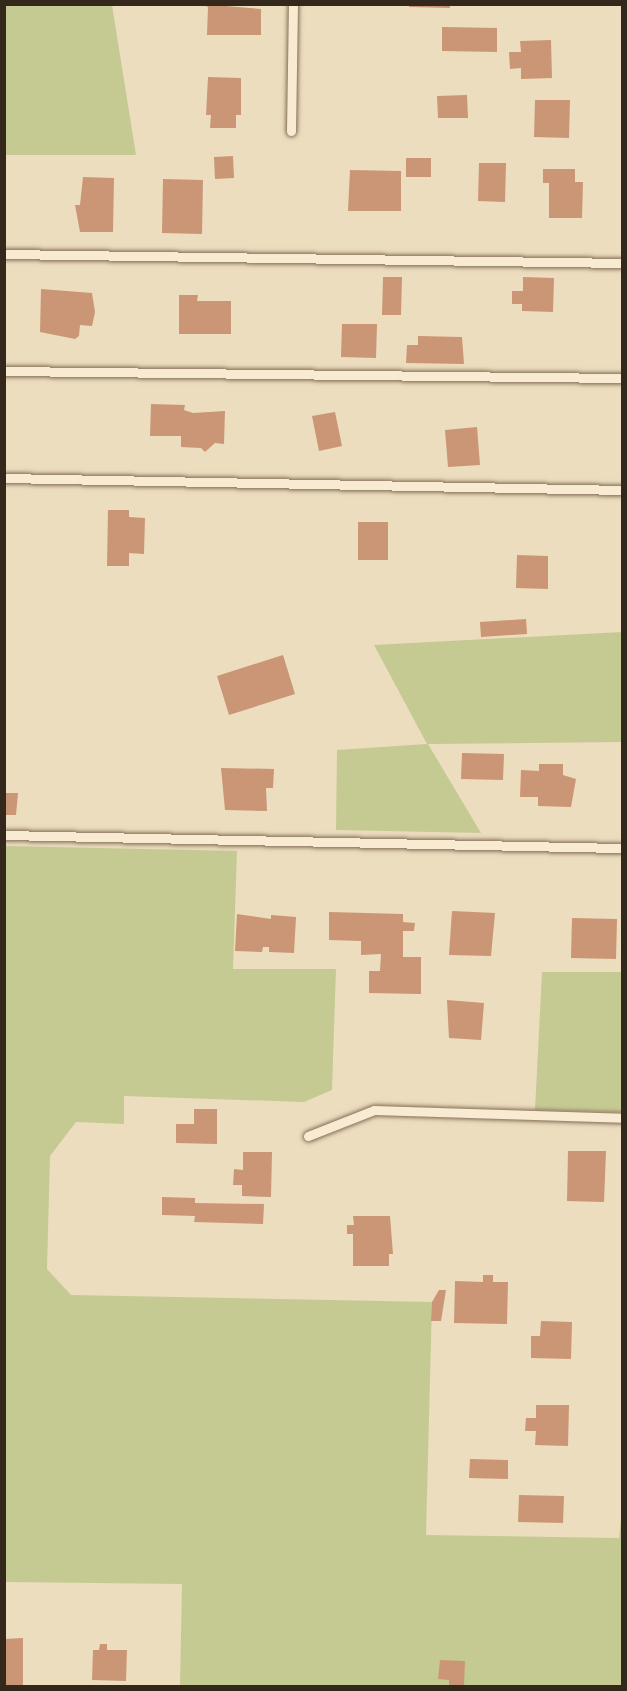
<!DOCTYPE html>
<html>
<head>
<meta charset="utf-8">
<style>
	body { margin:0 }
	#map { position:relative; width:627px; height:1691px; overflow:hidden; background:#ecddbe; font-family:Bitter,serif }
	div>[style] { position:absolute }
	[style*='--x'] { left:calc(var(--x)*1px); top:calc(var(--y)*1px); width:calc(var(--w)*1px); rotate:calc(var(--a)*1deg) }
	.green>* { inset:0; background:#c5ca93 }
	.building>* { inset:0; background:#ca9675 }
	.roads { filter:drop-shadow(0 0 2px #846e57) drop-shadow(0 0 2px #846e57) }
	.lane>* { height:9px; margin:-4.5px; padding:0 4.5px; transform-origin:4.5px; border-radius:4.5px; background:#f8ebd1 }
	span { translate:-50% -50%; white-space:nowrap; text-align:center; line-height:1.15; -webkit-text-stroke:5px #f4e8cd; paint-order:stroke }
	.frame { position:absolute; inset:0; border:6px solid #34271c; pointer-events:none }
</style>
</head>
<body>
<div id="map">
	<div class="green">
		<i style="clip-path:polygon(4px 5px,112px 5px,136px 155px,5px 155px)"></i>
		<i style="clip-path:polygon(622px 632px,622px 742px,428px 744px,481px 833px,336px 830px,337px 750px,427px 744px,374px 645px)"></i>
		<i style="clip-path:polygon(5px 846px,237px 851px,233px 969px,336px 969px,332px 1090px,304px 1102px,124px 1096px,124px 1124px,76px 1122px,50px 1156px,47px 1269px,71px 1295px,432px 1302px,426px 1535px,619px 1538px,622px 1510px,622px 1686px,180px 1686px,182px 1584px,5px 1582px)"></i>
		<i style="clip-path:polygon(542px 972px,622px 972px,622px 1112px,535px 1110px)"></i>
	</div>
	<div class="building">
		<i style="clip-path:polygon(202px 4px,261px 9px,261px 35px,207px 35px,208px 7px)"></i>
		<i style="clip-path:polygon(409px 5px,450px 5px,450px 8px,409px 7px)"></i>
		<i style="clip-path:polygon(442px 27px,497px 28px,497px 52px,442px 51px)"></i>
		<i style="clip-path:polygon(551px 40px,552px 78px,521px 79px,521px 68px,510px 69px,509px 52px,521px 52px,520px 41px)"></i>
		<i style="clip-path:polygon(208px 77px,241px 78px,241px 115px,236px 115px,236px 128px,210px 128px,211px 115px,206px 115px)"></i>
		<i style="clip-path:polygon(467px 95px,468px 118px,438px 118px,437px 96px)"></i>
		<i style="clip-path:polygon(535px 100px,570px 100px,569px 138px,534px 137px)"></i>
		<i style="clip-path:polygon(233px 156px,234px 178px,215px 179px,214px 157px)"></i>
		<i style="clip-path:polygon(406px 158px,431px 158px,431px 177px,406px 177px)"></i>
		<i style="clip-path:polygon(479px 163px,506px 163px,505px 202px,478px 201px)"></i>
		<i style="clip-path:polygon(543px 169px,575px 169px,575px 182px,583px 182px,582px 218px,549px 218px,549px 183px,543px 183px)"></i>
		<i style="clip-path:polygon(350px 170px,401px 171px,401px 211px,348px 211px)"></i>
		<i style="clip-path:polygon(83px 177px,114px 178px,113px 232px,80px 232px,75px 205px,80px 205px)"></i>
		<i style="clip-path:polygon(163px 179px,203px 180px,202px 234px,162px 233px)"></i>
		<i style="clip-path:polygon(383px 277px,402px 277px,401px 315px,382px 315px)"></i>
		<i style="clip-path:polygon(523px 277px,554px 278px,553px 312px,522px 311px,522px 304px,512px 304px,512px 291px,523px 291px)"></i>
		<i style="clip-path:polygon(41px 289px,92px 293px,95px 312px,92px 326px,80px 325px,79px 336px,75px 339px,40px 332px)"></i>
		<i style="clip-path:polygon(179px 295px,198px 295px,197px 301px,231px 301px,231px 334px,179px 334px)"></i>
		<i style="clip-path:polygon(342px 324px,377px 324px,376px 358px,341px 357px)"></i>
		<i style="clip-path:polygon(418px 336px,462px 337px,464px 364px,406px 363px,407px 345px,418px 345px)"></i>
		<i style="clip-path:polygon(151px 404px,185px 405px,184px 410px,193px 413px,225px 411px,224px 444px,215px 443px,205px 452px,201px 448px,181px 447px,181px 436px,150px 436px)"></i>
		<i style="clip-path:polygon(335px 412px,342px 446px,319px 451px,312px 416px)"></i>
		<i style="clip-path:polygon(477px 427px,480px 465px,448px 467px,445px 430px)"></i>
		<i style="clip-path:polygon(108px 510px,129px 510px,129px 517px,145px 518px,144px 554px,129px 553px,129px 566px,107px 566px)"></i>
		<i style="clip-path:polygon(358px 522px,388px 522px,388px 560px,358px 560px)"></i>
		<i style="clip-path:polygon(517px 555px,548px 556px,548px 589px,516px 588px)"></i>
		<i style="clip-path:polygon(526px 619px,527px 634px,481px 637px,480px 622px)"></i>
		<i style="clip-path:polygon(283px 655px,295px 694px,229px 715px,217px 676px)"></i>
		<i style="clip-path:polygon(462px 753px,504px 754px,503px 780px,461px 779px)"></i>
		<i style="clip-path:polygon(539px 764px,563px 764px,563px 775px,576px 779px,571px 807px,538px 806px,538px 797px,520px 797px,521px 770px,539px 771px)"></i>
		<i style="clip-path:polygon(221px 768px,274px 769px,273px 788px,266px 788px,267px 811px,225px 810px)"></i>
		<i style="clip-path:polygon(5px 793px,18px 793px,16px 815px,5px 815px)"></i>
		<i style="clip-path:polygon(452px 911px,495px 913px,491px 956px,449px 955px)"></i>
		<i style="clip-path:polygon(329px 912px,403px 914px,403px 922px,415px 923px,414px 931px,403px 931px,403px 957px,421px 957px,421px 994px,369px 993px,369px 971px,380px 971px,381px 954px,361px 955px,361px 941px,329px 940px)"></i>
		<i style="clip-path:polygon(237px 914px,271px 919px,271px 915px,296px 917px,294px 953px,269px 952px,269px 947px,263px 947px,262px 952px,235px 951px)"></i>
		<i style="clip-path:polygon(572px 918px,617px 919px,616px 959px,571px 958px)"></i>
		<i style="clip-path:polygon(447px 1000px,484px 1003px,481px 1040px,449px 1038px)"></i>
		<i style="clip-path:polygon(194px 1109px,217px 1109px,217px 1144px,176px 1143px,176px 1124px,194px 1124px)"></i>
		<i style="clip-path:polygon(568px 1151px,606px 1151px,604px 1202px,567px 1201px)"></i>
		<i style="clip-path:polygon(243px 1152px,272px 1152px,271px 1197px,242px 1196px,242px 1185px,233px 1185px,234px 1169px,243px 1170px)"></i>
		<i style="clip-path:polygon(162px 1197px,195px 1198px,195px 1203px,264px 1204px,263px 1224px,194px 1222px,195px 1216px,162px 1215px)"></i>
		<i style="clip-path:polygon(353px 1216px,390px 1216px,393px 1254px,389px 1254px,389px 1266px,353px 1266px,353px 1234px,347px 1234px,347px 1225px,354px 1225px)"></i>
		<i style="clip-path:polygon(483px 1275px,493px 1275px,493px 1282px,508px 1282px,507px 1324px,454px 1323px,455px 1281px,483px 1282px)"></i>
		<i style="clip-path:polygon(439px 1290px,446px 1290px,441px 1321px,431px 1321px,432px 1302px)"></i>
		<i style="clip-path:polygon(541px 1321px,572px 1322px,571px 1359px,531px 1358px,531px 1336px,540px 1336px)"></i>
		<i style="clip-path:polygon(536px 1405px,569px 1405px,568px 1446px,535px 1445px,536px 1431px,525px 1431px,526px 1418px,536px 1418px)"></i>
		<i style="clip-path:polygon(470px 1459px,508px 1460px,508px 1479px,469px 1478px)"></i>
		<i style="clip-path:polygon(519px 1495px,564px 1496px,563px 1523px,518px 1522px)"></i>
		<i style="clip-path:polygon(23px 1638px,23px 1686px,4px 1686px,4px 1639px)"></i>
		<i style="clip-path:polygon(100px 1644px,107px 1644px,107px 1650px,127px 1650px,126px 1681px,92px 1680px,93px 1650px,99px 1650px)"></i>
		<i style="clip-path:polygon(440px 1660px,465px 1661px,464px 1686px,449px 1686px,449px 1680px,438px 1679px)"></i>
	</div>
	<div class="roads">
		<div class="lane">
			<i style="--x:291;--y:131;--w:127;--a:-89.1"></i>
			<i style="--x:4;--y:254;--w:618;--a:0.83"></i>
			<i style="--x:4;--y:371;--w:618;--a:0.65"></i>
			<i style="--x:4;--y:478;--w:618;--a:1.11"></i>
			<i style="--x:4;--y:835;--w:618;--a:1.21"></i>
			<i style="--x:308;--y:1136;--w:71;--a:-21.5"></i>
			<i style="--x:374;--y:1110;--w:248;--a:1.8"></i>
		</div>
	</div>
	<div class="frame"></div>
</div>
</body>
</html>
